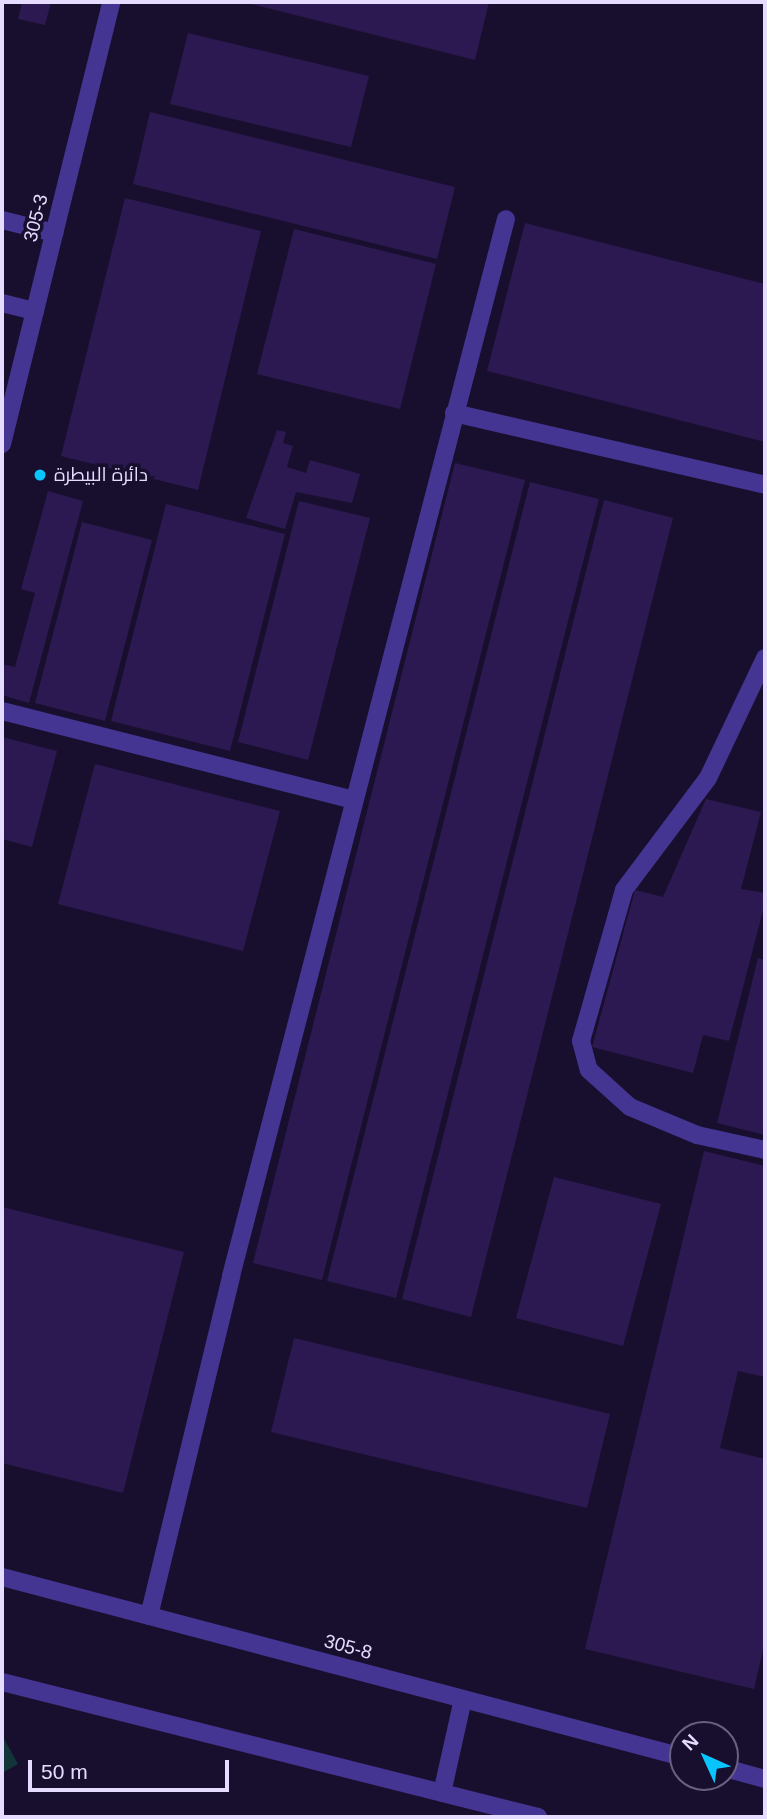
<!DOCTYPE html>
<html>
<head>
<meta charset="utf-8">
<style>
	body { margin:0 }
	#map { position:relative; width:767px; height:1819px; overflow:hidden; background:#180f2e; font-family:Arial,Cairo,sans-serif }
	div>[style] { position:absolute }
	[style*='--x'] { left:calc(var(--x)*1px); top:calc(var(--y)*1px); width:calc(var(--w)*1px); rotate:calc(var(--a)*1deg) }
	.green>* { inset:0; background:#113539 }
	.building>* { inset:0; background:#2c1951 }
	.minor>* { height:18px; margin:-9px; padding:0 9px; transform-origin:9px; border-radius:9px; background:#453592 }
	.dots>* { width:19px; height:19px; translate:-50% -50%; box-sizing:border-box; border:4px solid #180f2e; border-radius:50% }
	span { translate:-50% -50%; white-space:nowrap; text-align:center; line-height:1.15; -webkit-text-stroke:7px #180f2e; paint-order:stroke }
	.street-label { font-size:19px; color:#e5dcff }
	.poi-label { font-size:19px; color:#e5dcff }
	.left { translate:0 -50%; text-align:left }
	.frame { position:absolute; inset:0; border:4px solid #e5dcff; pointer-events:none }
	.north { position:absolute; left:669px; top:1721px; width:70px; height:70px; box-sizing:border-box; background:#180f2e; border:2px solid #6a6182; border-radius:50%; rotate:315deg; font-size:19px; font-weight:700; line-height:28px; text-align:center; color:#e5dcff }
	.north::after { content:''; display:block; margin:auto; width:24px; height:32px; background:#08c4ff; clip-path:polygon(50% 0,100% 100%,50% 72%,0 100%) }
	.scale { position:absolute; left:28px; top:1760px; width:201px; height:32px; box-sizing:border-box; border:4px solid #e5dcff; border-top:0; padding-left:9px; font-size:21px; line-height:24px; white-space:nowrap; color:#e5dcff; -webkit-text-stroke:5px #180f2e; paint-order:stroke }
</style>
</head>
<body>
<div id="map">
	<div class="green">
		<i style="clip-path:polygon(2px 1735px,18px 1764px,2px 1773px)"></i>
	</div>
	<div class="building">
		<i style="clip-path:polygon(22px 2px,51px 2px,45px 25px,18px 19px)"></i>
		<i style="clip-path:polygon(243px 2px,489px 2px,475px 60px)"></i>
		<i style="clip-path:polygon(188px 33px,369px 76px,351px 147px,170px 104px)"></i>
		<i style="clip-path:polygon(150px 112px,455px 187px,437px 259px,133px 184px)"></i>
		<i style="clip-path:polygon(125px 198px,261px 231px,198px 490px,61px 456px)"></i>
		<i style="clip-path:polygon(525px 223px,765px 284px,765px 442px,487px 371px)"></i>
		<i style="clip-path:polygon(294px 229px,436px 264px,400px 409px,257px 374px)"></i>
		<i style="clip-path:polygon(277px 430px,286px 432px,283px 443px,293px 446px,287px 467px,306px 473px,310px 460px,360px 474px,352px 503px,296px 492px,285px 529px,246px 518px)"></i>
		<i style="clip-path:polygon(455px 463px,525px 480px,322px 1280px,253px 1263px)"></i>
		<i style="clip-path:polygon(530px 482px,599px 499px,396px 1298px,327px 1281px)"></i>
		<i style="clip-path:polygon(48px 491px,83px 501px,29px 703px,2px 695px,2px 664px,15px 667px,35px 593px,21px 589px)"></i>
		<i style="clip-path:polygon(604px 500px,673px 518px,471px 1317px,402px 1299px)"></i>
		<i style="clip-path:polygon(299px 501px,370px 518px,308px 760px,238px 742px)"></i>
		<i style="clip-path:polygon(166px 504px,285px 534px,230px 751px,111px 721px)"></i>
		<i style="clip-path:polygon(82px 522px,152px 540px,105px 721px,35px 703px)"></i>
		<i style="clip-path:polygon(2px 737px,57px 751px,32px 847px,2px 839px)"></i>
		<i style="clip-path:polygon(95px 764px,280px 811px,243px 951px,58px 904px)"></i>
		<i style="clip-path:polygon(706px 799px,761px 812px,741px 889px,765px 893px,765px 903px,729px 1041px,703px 1035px,693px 1073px,592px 1047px,635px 890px,663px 897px)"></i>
		<i style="clip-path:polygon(758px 958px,765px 960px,765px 1135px,717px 1123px)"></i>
		<i style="clip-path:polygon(704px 1151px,765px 1166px,765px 1377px,738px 1371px,720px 1448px,765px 1459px,765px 1641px,754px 1689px,585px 1649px)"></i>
		<i style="clip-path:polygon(554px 1177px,661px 1204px,623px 1346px,516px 1318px)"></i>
		<i style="clip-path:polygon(2px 1207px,184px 1252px,123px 1493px,2px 1463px)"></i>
		<i style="clip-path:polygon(294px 1338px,610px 1414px,587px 1508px,271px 1432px)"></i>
	</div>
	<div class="minor">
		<i style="--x:2;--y:220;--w:54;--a:14"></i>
		<i style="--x:2;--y:303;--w:34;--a:14"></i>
		<i style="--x:454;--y:413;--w:319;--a:13"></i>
		<i style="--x:2;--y:444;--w:455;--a:-76.1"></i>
		<i style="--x:765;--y:658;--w:133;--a:115.4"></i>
		<i style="--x:708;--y:778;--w:140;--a:126.9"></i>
		<i style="--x:624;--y:890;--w:157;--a:105.9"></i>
		<i style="--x:581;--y:1041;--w:30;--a:75"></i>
		<i style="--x:589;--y:1070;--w:55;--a:42.1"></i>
		<i style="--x:630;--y:1107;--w:73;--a:22.7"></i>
		<i style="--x:697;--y:1135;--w:70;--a:12.4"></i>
		<i style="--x:2;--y:711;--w:363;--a:14.2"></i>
		<i style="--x:2;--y:1577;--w:704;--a:14.81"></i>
		<i style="--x:149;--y:1616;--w:350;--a:-76.4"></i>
		<i style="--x:231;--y:1276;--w:1092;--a:-75.42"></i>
		<i style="--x:2;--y:1682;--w:553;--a:14.14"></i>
		<i style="--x:725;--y:1768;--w:41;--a:15.4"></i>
		<i style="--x:442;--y:1793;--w:96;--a:-77.4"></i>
	</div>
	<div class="dots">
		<i style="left:40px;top:475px;background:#08c4ff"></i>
	</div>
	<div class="street-label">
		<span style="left:36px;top:218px;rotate:-76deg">305-3</span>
		<span style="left:348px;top:1647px;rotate:15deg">305-8</span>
	</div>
	<div class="poi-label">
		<span class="left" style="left:54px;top:475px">دائرة البيطرة</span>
	</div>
	<div class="frame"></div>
	<div class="north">N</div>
	<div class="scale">50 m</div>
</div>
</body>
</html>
